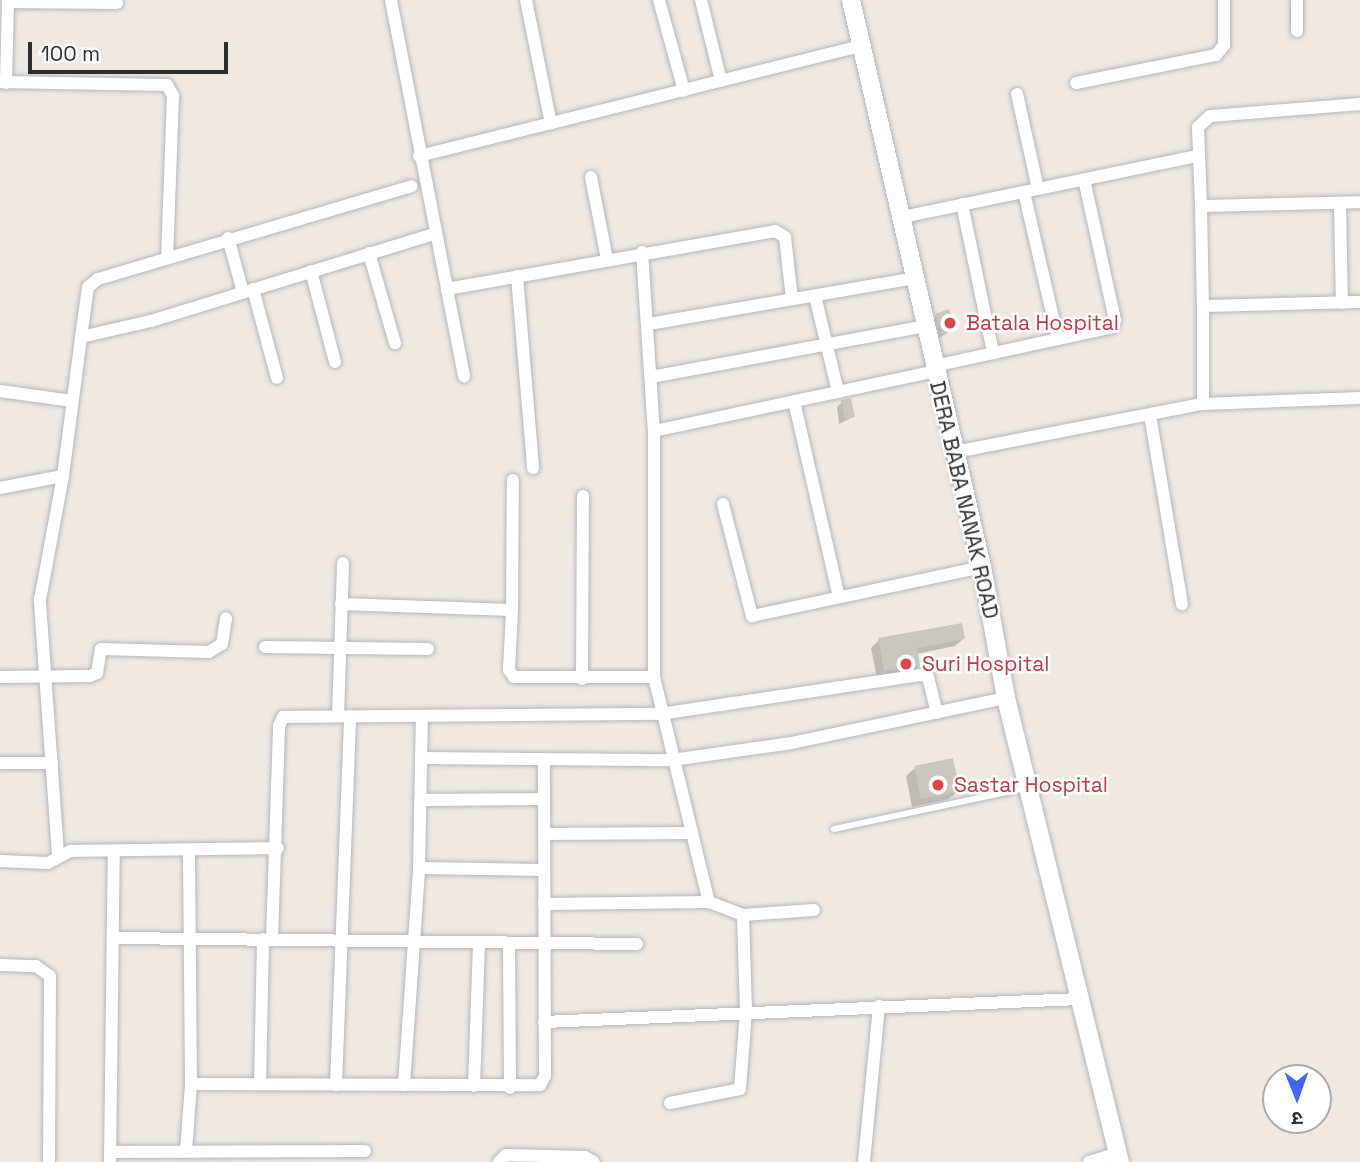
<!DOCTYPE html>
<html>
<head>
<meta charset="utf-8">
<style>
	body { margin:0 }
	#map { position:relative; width:1360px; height:1162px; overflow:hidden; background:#efe9e1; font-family:"Space Grotesk","Noto Sans Devanagari",sans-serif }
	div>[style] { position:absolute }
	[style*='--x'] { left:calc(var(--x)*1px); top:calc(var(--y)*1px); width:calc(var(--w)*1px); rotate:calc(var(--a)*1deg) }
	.shadow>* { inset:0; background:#0003 }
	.building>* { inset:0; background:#cbc7bf }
	.roads { filter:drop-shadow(0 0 2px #b4b7c1) drop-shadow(0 0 2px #b4b7c1) }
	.lane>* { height:6px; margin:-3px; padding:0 3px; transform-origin:3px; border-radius:3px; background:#fff }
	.street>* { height:12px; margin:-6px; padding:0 6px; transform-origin:6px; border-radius:6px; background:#fff }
	.secondary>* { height:18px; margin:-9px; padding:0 9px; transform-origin:9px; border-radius:9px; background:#fff }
	.dots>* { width:19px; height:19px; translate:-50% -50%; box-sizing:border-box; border:4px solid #fff; border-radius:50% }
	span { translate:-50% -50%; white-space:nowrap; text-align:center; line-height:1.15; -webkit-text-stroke:5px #fff; paint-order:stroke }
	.health-label { font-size:21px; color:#be3a42 }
	.left { translate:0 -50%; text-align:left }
	.street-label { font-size:21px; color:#2e2e2e }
	.north { position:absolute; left:1262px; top:1064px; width:70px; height:70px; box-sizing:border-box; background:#fff; border:2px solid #ababab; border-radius:50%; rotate:179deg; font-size:19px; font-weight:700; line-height:28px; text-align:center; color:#2e2e2e }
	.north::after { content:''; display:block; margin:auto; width:24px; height:32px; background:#4264fb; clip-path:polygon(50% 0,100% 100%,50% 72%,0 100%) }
	.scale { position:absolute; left:28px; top:42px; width:200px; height:32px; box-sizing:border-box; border:4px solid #2e2e2e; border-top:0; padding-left:9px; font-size:21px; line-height:24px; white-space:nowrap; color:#2e2e2e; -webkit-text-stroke:5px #fff; paint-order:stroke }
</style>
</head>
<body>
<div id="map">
	<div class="shadow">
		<i style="clip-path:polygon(936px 316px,954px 329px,937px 339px,931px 321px)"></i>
		<i style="clip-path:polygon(842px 402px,853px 417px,839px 424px,837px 407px)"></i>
		<i style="clip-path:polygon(963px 639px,955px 646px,916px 654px,919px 666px,911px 674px,877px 678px,871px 648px,879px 640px)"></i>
		<i style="clip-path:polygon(915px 768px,958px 791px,949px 799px,912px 807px,906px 776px)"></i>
	</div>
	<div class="building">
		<i style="clip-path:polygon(949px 309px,956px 330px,942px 334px,935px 314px)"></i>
		<i style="clip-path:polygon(851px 398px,855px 417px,845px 419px,841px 400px)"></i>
		<i style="clip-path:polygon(962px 623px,965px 639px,917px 648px,920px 666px,884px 671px,878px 638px)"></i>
		<i style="clip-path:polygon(953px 758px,960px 791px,921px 799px,914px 766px)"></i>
	</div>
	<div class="roads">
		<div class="lane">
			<i style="--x:834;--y:829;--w:195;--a:-12.1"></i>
		</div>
		<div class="street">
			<i style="--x:391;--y:0;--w:294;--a:79"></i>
			<i style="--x:447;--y:289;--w:333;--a:-10"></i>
			<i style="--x:775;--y:231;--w:12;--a:31"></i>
			<i style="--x:785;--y:237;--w:62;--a:83.6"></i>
			<i style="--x:526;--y:0;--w:126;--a:78.6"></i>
			<i style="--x:659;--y:0;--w:94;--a:74.6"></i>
			<i style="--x:701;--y:0;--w:83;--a:76.1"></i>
			<i style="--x:8;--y:2;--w:109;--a:0.5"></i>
			<i style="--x:1297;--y:31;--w:31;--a:-90"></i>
			<i style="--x:0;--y:82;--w:167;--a:1"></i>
			<i style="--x:167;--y:85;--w:13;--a:61"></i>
			<i style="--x:173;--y:96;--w:160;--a:92.1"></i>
			<i style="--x:6;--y:83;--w:83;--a:-88.6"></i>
			<i style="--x:1076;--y:83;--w:143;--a:-11.3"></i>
			<i style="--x:1216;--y:55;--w:13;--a:-51"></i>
			<i style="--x:1224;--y:45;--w:45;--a:-90"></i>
			<i style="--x:1017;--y:94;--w:97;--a:77.5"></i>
			<i style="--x:1360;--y:104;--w:150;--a:175.4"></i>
			<i style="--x:1210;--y:116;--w:16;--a:137"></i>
			<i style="--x:1198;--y:127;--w:79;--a:87.8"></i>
			<i style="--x:1201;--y:206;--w:159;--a:-1.4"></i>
			<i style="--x:419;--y:156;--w:455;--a:-14"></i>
			<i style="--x:591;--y:177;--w:84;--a:79"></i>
			<i style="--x:1024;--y:192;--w:151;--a:77"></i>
			<i style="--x:1340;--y:203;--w:100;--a:88.9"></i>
			<i style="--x:962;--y:204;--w:152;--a:78.2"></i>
			<i style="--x:1201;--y:206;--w:100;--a:88.9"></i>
			<i style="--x:903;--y:217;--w:301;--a:-11.7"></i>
			<i style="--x:228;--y:238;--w:56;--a:74.5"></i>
			<i style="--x:642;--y:252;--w:179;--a:86.2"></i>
			<i style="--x:654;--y:431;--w:246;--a:90"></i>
			<i style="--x:654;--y:677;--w:232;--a:76.3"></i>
			<i style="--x:369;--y:253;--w:94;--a:73.9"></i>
			<i style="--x:311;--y:271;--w:94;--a:75.2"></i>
			<i style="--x:517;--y:276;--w:193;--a:85.2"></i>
			<i style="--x:253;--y:289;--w:92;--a:74.9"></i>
			<i style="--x:447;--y:289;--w:89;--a:78.9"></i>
			<i style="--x:815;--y:296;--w:99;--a:76.5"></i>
			<i style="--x:649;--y:324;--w:271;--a:-9.8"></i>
			<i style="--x:81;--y:337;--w:50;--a:-82"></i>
			<i style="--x:88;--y:287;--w:13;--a:-39"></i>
			<i style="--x:98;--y:279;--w:327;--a:-16.5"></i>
			<i style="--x:934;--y:366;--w:183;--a:-12.3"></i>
			<i style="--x:1113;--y:327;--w:7;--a:-74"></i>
			<i style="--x:1115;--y:320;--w:144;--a:-102.4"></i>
			<i style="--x:651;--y:377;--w:279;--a:-10.5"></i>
			<i style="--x:0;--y:391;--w:73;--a:7.9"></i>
			<i style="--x:794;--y:401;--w:201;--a:77.1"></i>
			<i style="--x:1203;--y:404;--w:98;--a:-90"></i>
			<i style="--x:1203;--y:306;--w:157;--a:-1.5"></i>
			<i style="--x:1150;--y:415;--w:192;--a:80.4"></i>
			<i style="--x:654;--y:431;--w:288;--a:-12"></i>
			<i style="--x:955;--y:452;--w:253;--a:-11"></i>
			<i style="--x:1203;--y:404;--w:157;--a:-2.2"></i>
			<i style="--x:0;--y:488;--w:64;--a:-10.8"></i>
			<i style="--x:723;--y:504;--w:116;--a:75.5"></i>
			<i style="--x:752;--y:616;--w:235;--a:-12"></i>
			<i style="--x:341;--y:604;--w:171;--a:2"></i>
			<i style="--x:512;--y:610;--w:60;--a:92.9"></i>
			<i style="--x:509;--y:670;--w:9;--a:54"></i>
			<i style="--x:514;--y:677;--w:140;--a:0"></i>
			<i style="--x:512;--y:610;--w:130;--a:-89.6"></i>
			<i style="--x:265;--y:647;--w:163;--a:0.7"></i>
			<i style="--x:0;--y:677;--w:90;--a:-0.6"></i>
			<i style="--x:90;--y:676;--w:8;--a:-23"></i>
			<i style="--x:97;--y:673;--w:24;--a:-81"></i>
			<i style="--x:101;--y:649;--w:108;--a:1.6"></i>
			<i style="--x:209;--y:652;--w:15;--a:-32"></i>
			<i style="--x:222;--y:644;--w:26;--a:-81"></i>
			<i style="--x:582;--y:679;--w:183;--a:-89.7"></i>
			<i style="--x:338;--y:716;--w:153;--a:-88.1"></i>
			<i style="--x:421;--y:758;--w:251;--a:0.5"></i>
			<i style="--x:672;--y:760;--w:121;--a:-8.1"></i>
			<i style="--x:792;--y:743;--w:219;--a:-11.9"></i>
			<i style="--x:0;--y:763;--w:52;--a:0"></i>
			<i style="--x:420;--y:800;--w:124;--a:-0.5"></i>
			<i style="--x:544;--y:834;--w:148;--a:-0.4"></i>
			<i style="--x:58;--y:854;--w:255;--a:-94.1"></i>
			<i style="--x:40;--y:600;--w:126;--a:-79.5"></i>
			<i style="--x:63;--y:476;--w:140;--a:-82.6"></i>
			<i style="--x:81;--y:337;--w:72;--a:-12.9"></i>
			<i style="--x:151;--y:321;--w:296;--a:-17.1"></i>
			<i style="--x:0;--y:861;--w:48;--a:2.4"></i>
			<i style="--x:48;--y:863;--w:26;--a:-28"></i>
			<i style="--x:71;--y:851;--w:207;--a:-0.8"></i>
			<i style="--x:419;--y:868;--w:125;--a:0.9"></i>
			<i style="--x:544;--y:904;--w:165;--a:-0.7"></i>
			<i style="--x:709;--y:902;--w:36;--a:21"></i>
			<i style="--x:743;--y:915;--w:71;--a:-4"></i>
			<i style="--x:116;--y:938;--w:521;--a:0.66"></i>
			<i style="--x:272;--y:940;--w:214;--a:-88.1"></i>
			<i style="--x:279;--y:726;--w:10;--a:-66"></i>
			<i style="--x:283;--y:717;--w:377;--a:-0.5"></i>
			<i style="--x:660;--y:714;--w:263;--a:-8.5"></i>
			<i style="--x:920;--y:675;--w:8;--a:14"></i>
			<i style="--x:928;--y:677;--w:37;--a:76"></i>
			<i style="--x:509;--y:943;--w:145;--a:89.6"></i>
			<i style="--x:0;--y:965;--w:36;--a:2"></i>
			<i style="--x:36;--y:966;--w:17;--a:36"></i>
			<i style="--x:50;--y:976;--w:186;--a:90.3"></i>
			<i style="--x:544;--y:1022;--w:535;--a:-2.46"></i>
			<i style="--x:191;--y:1084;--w:349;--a:0.2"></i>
			<i style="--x:540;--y:1085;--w:10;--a:-61"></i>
			<i style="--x:545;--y:1076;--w:317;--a:-90.2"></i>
			<i style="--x:260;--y:1084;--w:145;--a:-88.8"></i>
			<i style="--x:336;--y:1085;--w:369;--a:-87.8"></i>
			<i style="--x:404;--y:1085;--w:218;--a:-86"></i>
			<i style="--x:419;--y:868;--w:151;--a:-88.9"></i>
			<i style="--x:474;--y:1086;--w:143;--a:-88"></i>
			<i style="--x:670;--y:1103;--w:71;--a:-11.3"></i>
			<i style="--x:740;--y:1089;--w:78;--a:-85.6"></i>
			<i style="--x:746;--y:1011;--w:96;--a:-91.8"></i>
			<i style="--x:186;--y:1151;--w:67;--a:-85.7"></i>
			<i style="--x:191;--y:1084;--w:234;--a:-90.5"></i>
			<i style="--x:110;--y:1152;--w:255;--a:-0.2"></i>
			<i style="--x:110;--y:1162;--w:311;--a:-89.3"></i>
			<i style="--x:499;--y:1162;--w:10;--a:-45"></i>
			<i style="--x:506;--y:1155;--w:79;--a:1.5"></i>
			<i style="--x:585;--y:1157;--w:10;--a:29"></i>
			<i style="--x:864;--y:1162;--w:157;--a:-84.5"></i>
			<i style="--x:1089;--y:1162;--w:30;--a:-17"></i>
		</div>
		<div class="secondary">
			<i style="--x:851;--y:0;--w:582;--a:76.99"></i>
			<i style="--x:982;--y:567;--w:133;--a:79.6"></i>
			<i style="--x:1006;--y:698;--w:478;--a:76.2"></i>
		</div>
	</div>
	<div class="dots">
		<i style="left:950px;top:323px;background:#e0444e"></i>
		<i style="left:906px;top:664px;background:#e0444e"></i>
		<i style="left:938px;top:785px;background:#e0444e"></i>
	</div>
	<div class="health-label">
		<span class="left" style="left:966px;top:323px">Batala Hospital</span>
		<span class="left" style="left:922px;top:664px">Suri Hospital</span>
		<span class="left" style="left:954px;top:785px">Sastar Hospital</span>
	</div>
	<div class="street-label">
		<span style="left:964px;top:500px;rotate:77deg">DERA BABA NANAK ROAD</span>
	</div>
	<div class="north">उ</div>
	<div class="scale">100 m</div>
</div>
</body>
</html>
